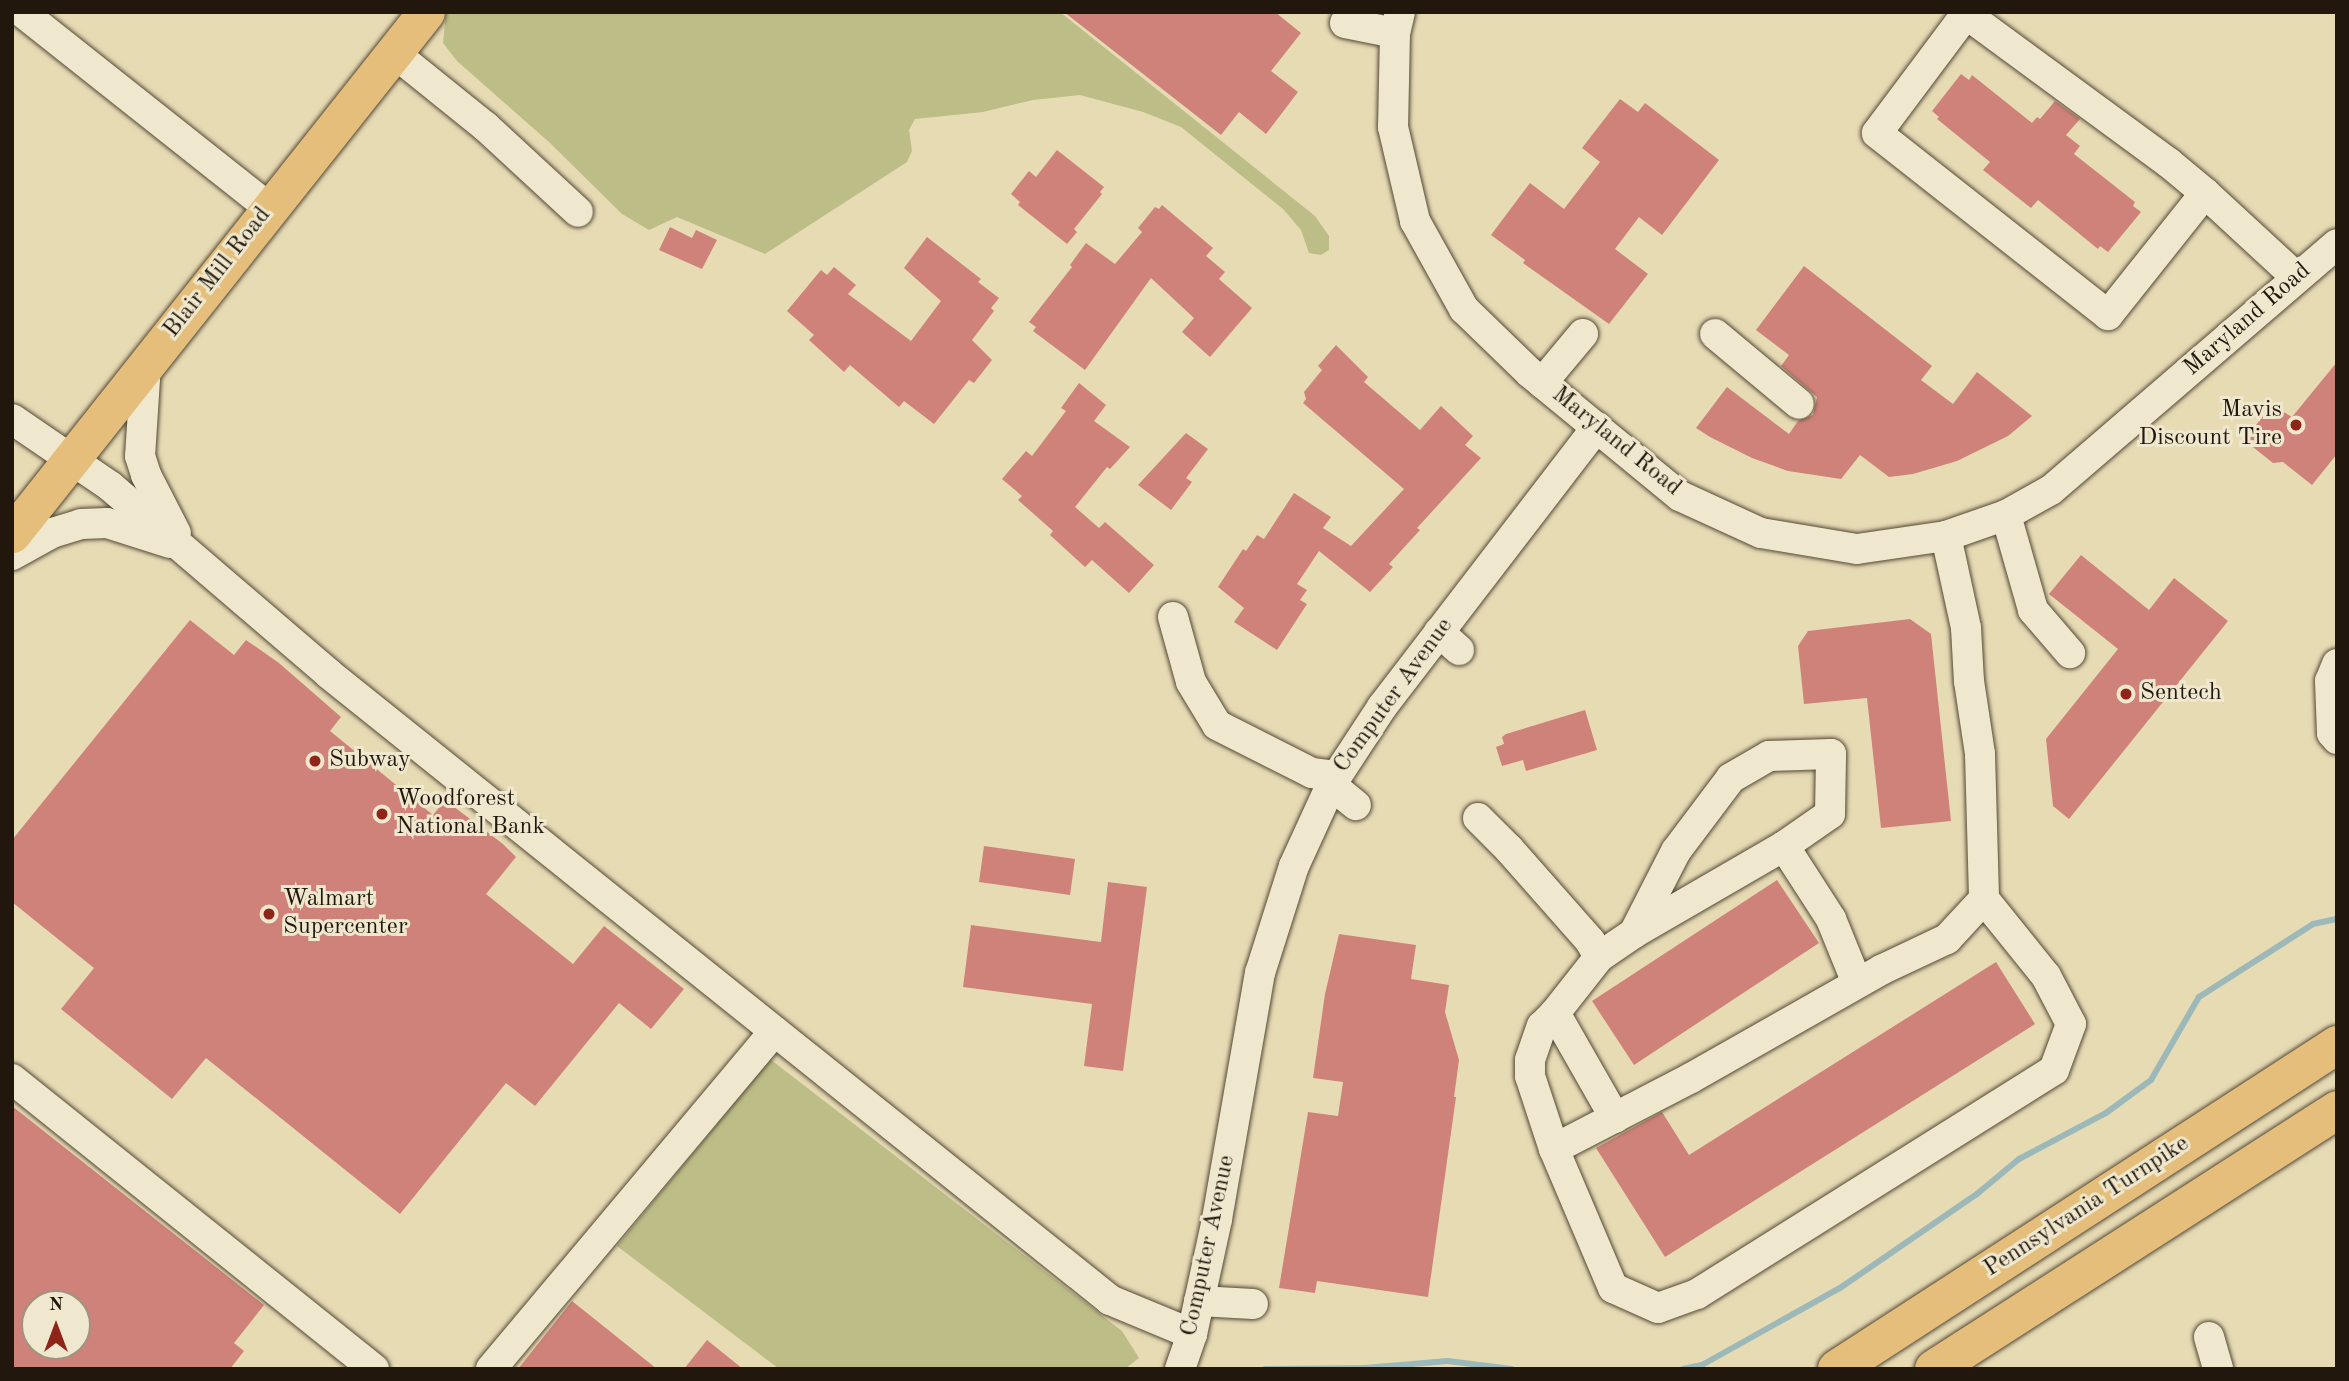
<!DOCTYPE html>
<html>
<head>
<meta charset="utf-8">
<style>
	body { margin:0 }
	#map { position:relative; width:2349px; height:1381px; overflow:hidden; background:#e7dbb4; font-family:"Old Standard TT",serif }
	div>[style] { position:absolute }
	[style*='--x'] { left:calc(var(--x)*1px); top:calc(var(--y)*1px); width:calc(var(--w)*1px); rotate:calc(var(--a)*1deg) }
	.green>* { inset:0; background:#bdbe87 }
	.stream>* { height:6px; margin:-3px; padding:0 3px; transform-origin:3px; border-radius:3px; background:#9db8b9 }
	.building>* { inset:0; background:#cf8279 }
	.roads { filter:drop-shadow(0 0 2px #534837) drop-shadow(0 0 2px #534837) }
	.minor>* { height:30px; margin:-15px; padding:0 15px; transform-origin:15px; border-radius:15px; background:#efe8ce }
	.major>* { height:37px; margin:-18.5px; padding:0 18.5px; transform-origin:18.5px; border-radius:18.5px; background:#e4be7a }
	.highway>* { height:38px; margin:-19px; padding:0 19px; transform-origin:19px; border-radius:19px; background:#e4be7a }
	.dots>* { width:19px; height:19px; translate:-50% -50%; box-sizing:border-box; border:4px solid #efe8ce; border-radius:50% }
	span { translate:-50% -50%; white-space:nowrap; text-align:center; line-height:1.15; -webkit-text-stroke:6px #efe8ce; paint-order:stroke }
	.street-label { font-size:24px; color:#22170d }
	.poi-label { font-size:24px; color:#22170d }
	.right { translate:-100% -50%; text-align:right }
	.left { translate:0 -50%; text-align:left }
	.frame { position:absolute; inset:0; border:14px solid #22170d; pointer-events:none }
	.north { position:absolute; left:21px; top:1290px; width:70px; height:70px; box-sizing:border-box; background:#efe8ce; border:2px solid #9d9481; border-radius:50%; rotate:0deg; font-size:19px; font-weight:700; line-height:28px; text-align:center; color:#22170d }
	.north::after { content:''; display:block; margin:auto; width:24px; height:32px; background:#8f2418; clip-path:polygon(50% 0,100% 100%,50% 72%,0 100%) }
</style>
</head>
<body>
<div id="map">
	<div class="green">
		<i style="clip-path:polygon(446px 12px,1060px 12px,1315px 216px,1329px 236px,1329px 250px,1321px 255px,1309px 253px,1301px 230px,1283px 209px,1181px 127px,1143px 112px,1080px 95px,1033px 100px,983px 112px,915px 119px,909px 130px,912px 151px,907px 162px,765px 254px,677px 217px,649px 230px,622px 214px,550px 143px,457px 61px,443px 43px)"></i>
		<i style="clip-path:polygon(770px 1059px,1122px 1331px,1139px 1358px,1125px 1369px,779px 1369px,617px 1246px)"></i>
	</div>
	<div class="stream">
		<i style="--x:1265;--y:1369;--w:100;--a:-0.6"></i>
		<i style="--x:1365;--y:1368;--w:83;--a:-4.8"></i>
		<i style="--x:1448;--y:1361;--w:64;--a:7.1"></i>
		<i style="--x:1683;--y:1369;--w:19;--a:-12"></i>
		<i style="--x:1702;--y:1365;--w:158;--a:-29.2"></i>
		<i style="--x:1840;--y:1288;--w:166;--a:-34.5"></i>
		<i style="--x:1977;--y:1194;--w:55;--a:-39.8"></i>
		<i style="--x:2019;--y:1159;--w:98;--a:-27.9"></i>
		<i style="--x:2106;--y:1113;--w:56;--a:-36.3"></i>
		<i style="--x:2151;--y:1080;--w:96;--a:-60"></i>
		<i style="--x:2199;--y:997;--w:135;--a:-32.6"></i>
		<i style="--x:2313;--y:924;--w:25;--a:-12"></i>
	</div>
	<div class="building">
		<i style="clip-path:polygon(1064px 12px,1275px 12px,1301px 33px,1271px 71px,1298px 92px,1266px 134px,1239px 112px,1221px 135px)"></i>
		<i style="clip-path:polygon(1961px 74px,1969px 80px,1972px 75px,2032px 123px,2037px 117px,2040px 119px,2055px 101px,2080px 119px,2066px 135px,2080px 146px,2074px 154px,2135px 202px,2133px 206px,2141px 212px,2108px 252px,2100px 246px,2098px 249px,2038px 200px,2031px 208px,1983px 170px,1990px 162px,1937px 119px,1939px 117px,1932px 111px)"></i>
		<i style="clip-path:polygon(1620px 99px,1638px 112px,1645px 103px,1719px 160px,1662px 235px,1639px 217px,1615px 249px,1648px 274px,1609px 324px,1523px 263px,1525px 260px,1491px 235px,1530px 183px,1564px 209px,1600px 162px,1582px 148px)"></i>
		<i style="clip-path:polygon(1057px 150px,1104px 187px,1100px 192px,1102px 194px,1074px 229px,1077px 232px,1067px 244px,1018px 205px,1020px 202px,1011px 194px,1029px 171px,1036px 177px)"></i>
		<i style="clip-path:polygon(1162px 205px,1213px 248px,1206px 256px,1225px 272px,1219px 279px,1252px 308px,1210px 357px,1182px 332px,1194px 318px,1151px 278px,1085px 370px,1033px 331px,1036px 327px,1029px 322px,1072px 267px,1070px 265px,1086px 243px,1115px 264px,1142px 232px,1138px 228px,1155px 207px,1159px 209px)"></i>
		<i style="clip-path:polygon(670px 227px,692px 238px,696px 230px,717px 240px,702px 269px,659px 250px)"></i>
		<i style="clip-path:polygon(927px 237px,981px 279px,978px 282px,999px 298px,991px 308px,994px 311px,972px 340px,992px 360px,974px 383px,969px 380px,934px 424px,904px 401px,899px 407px,850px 365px,844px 372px,809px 340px,814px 335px,787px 311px,821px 270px,827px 275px,834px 267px,856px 285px,848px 294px,911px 341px,941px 301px,904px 268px)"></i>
		<i style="clip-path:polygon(1804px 266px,1932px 366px,1921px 380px,1953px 404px,1977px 372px,2032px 416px,2008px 436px,1957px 461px,1913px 474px,1889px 477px,1860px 455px,1841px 479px,1788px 471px,1752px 458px,1710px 437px,1696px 428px,1727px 387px,1789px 434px,1798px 421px,1813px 415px,1817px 397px,1781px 366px,1789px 355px,1756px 330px)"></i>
		<i style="clip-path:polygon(1336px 345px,1368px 377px,1364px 382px,1420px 430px,1441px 406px,1473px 436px,1465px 445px,1481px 458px,1417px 528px,1420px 530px,1389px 564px,1393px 567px,1370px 592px,1319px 551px,1297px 584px,1307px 590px,1300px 600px,1307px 604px,1277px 650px,1234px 622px,1244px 608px,1218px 587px,1243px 549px,1246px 551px,1257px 535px,1264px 539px,1294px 493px,1331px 517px,1323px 528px,1351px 546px,1404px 489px,1303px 403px,1306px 399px,1304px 392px,1322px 370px,1318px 366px)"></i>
		<i style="clip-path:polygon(2337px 362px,2337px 454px,2312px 485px,2283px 462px,2273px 463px,2244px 440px,2272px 405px,2292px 417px)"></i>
		<i style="clip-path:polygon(1079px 383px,1106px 405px,1094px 421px,1130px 447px,1110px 469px,1107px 467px,1075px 507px,1099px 528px,1105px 522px,1154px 565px,1129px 593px,1092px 560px,1085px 567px,1050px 535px,1053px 531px,1018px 500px,1022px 496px,1002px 479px,1026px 451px,1032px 456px,1066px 411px,1061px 408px)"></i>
		<i style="clip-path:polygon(1186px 433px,1208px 449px,1186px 478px,1192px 482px,1171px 510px,1138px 485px)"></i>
		<i style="clip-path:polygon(2081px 555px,2149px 610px,2174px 578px,2228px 621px,2069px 819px,2053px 806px,2046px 739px,2118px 649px,2049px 594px)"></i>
		<i style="clip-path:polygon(1910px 619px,1931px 634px,1951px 821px,1881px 828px,1867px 698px,1804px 704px,1798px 646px,1808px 631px)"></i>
		<i style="clip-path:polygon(190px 620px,234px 655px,246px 640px,279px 663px,341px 717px,330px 731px,433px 815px,445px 800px,503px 844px,516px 857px,486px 894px,573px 964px,604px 926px,684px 989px,651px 1029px,619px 1003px,535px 1106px,506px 1083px,400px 1214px,206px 1058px,172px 1099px,61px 1009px,94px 968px,12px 902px,12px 840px)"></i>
		<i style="clip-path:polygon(1585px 710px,1597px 750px,1526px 771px,1523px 760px,1502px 766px,1496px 747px,1504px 744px,1502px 737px,1506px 734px)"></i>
		<i style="clip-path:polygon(984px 846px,1075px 859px,1070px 895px,979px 882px)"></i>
		<i style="clip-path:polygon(1777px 880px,1819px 943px,1634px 1065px,1592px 1001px)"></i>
		<i style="clip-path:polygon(1108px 882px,1147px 887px,1123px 1071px,1084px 1066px,1092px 1004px,963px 987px,971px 925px,1101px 942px)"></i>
		<i style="clip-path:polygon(1339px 934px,1416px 945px,1411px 979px,1449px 985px,1445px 1012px,1459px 1060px,1454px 1097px,1456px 1097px,1428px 1297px,1317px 1281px,1315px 1293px,1279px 1288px,1308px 1112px,1338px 1116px,1343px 1082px,1313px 1078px,1325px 994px)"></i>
		<i style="clip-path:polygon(1996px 962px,2035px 1024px,1665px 1257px,1596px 1148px,1662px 1112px,1689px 1155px)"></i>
		<i style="clip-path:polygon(evenodd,12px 1106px,264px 1305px,234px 1343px,244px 1351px,230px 1369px,12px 1369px,12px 1106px,35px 1304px,77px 1304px,77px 1346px,35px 1346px,35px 1304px)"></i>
		<i style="clip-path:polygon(572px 1301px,657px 1369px,518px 1369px)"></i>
		<i style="clip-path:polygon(707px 1340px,743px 1369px,684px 1369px)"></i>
	</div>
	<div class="roads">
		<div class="minor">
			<i style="--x:22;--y:12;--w:315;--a:38.4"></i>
			<i style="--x:1400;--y:12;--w:22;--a:103"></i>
			<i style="--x:1395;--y:33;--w:94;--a:91.2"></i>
			<i style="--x:1393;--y:127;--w:97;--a:76.8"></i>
			<i style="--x:1415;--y:221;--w:101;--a:60.9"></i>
			<i style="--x:1464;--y:309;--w:92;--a:44.1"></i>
			<i style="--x:1530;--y:373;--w:194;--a:39.4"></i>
			<i style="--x:1680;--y:496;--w:89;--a:24.6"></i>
			<i style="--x:1761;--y:533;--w:97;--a:9.5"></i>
			<i style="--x:1857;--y:549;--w:90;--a:-8.3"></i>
			<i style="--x:1946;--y:536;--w:64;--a:-19.3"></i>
			<i style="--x:2006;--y:515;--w:51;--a:-29.1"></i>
			<i style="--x:2051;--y:490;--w:377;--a:-40.7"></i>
			<i style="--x:1345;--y:23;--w:51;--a:11.3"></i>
			<i style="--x:393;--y:52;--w:119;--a:38.9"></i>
			<i style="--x:486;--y:127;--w:125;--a:42.7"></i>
			<i style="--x:2205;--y:193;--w:156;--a:128.5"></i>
			<i style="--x:2108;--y:315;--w:294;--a:-141.8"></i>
			<i style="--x:1877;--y:133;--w:149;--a:-53.2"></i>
			<i style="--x:1966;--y:14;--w:252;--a:36.3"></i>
			<i style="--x:2169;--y:163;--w:47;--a:39.8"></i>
			<i style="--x:2205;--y:193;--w:125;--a:42.7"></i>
			<i style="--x:1715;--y:334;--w:109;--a:39.8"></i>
			<i style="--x:146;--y:364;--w:92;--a:93.7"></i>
			<i style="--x:140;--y:456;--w:20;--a:72"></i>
			<i style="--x:146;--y:475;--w:65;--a:62.7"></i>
			<i style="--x:1542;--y:383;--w:64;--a:-50.1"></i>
			<i style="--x:12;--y:419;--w:119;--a:34.4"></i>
			<i style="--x:110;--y:486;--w:289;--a:40.6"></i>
			<i style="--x:329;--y:674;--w:1001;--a:38.71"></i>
			<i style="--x:1110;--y:1300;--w:89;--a:22.5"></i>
			<i style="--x:2006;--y:515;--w:99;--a:74.1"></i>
			<i style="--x:2033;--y:610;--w:57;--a:49.3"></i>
			<i style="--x:1946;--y:536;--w:94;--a:77.7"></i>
			<i style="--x:1966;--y:628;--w:53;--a:86.8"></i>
			<i style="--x:1969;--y:681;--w:74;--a:81.4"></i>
			<i style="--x:1980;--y:754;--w:145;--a:88.4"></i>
			<i style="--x:1984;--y:899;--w:99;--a:51.2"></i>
			<i style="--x:2046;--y:976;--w:54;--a:62.5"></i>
			<i style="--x:2071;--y:1024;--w:49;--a:110.3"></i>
			<i style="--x:2054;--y:1070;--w:421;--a:147.9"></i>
			<i style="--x:1697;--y:1294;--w:41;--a:160.3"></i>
			<i style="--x:1658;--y:1308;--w:49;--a:-156"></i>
			<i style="--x:1613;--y:1288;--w:151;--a:-113"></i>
			<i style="--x:1554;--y:1149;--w:154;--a:-27.4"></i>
			<i style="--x:1691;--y:1078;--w:219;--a:-29.6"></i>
			<i style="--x:1881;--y:970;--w:73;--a:-25.2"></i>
			<i style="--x:1947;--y:939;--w:54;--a:-47.2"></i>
			<i style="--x:12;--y:555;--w:46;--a:-28.8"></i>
			<i style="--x:52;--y:533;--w:30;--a:-17"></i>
			<i style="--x:81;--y:524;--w:26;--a:-2"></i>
			<i style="--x:107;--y:523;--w:66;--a:17.6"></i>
			<i style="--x:1173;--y:617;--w:67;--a:74.5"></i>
			<i style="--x:1191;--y:682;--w:50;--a:58.8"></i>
			<i style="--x:1217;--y:725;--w:106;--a:26.8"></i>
			<i style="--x:1312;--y:773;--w:25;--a:7"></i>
			<i style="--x:1439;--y:632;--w:27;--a:42"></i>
			<i style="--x:2337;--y:664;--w:18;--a:112"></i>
			<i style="--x:2330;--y:681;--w:52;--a:87.8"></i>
			<i style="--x:2332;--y:733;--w:8;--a:50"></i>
			<i style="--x:1331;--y:785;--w:32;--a:39"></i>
			<i style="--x:1478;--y:818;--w:44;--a:45"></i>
			<i style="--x:1509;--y:849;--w:123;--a:48.6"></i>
			<i style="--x:1590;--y:941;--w:18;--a:61"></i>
			<i style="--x:1784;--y:846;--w:87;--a:57.2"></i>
			<i style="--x:1831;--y:919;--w:69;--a:67.9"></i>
			<i style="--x:12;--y:1079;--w:464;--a:38.7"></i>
			<i style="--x:1615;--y:1118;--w:121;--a:-119.7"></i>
			<i style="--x:1555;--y:1013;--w:71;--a:-51.8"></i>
			<i style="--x:1599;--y:957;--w:42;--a:-34.4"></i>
			<i style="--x:1634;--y:933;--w:173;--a:-30.1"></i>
			<i style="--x:1784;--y:846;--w:56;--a:-34.8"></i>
			<i style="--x:1830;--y:814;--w:60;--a:-89"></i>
			<i style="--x:1831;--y:754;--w:62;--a:178.2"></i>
			<i style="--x:1769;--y:756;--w:44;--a:149.9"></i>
			<i style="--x:1731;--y:778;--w:91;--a:127"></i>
			<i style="--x:1676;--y:851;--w:92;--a:117.1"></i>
			<i style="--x:1554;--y:1149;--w:77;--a:-108.2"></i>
			<i style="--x:1530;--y:1076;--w:16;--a:-90"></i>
			<i style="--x:1530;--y:1060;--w:36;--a:-71"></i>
			<i style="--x:1542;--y:1026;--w:18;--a:-45"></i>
			<i style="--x:1199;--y:1301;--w:54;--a:3.2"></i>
			<i style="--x:2209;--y:1337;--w:33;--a:74"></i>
			<i style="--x:491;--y:1369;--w:441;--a:-50"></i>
			<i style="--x:1180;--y:1369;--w:37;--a:-71"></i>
			<i style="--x:1192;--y:1334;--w:118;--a:-77.7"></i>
			<i style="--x:1217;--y:1219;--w:250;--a:-80.1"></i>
			<i style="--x:1260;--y:973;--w:112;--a:-72.4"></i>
			<i style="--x:1294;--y:866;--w:89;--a:-65.4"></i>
			<i style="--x:1331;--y:785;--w:93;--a:-56.8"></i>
			<i style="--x:1382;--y:707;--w:353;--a:-52.5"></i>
		</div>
		<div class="major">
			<i style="--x:12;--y:534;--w:666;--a:-51.58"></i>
		</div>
		<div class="highway">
			<i style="--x:1837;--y:1369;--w:596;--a:-32.94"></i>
			<i style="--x:1934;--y:1369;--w:479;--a:-32.7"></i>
		</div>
	</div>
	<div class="dots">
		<i style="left:2296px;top:425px;background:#8f2418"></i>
		<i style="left:2126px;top:694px;background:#8f2418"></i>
		<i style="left:315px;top:761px;background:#8f2418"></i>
		<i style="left:382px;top:814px;background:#8f2418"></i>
		<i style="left:269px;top:914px;background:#8f2418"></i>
	</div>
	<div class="street-label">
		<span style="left:218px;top:273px;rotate:-52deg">Blair Mill Road</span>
		<span style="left:2248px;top:320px;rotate:-41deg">Maryland Road</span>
		<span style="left:1616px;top:442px;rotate:39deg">Maryland Road</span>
		<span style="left:1394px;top:696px;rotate:-54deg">Computer Avenue</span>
		<span style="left:2087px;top:1207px;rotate:-33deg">Pennsylvania Turnpike</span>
		<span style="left:1209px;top:1246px;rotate:-78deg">Computer Avenue</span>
	</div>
	<div class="poi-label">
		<span class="right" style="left:2282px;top:425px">Mavis<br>Discount Tire</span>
		<span class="left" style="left:2140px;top:694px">Sentech</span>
		<span class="left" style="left:329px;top:761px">Subway</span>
		<span class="left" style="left:396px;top:814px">Woodforest<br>National Bank</span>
		<span class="left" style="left:283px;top:914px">Walmart<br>Supercenter</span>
	</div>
	<div class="frame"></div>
	<div class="north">N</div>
</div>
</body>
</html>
